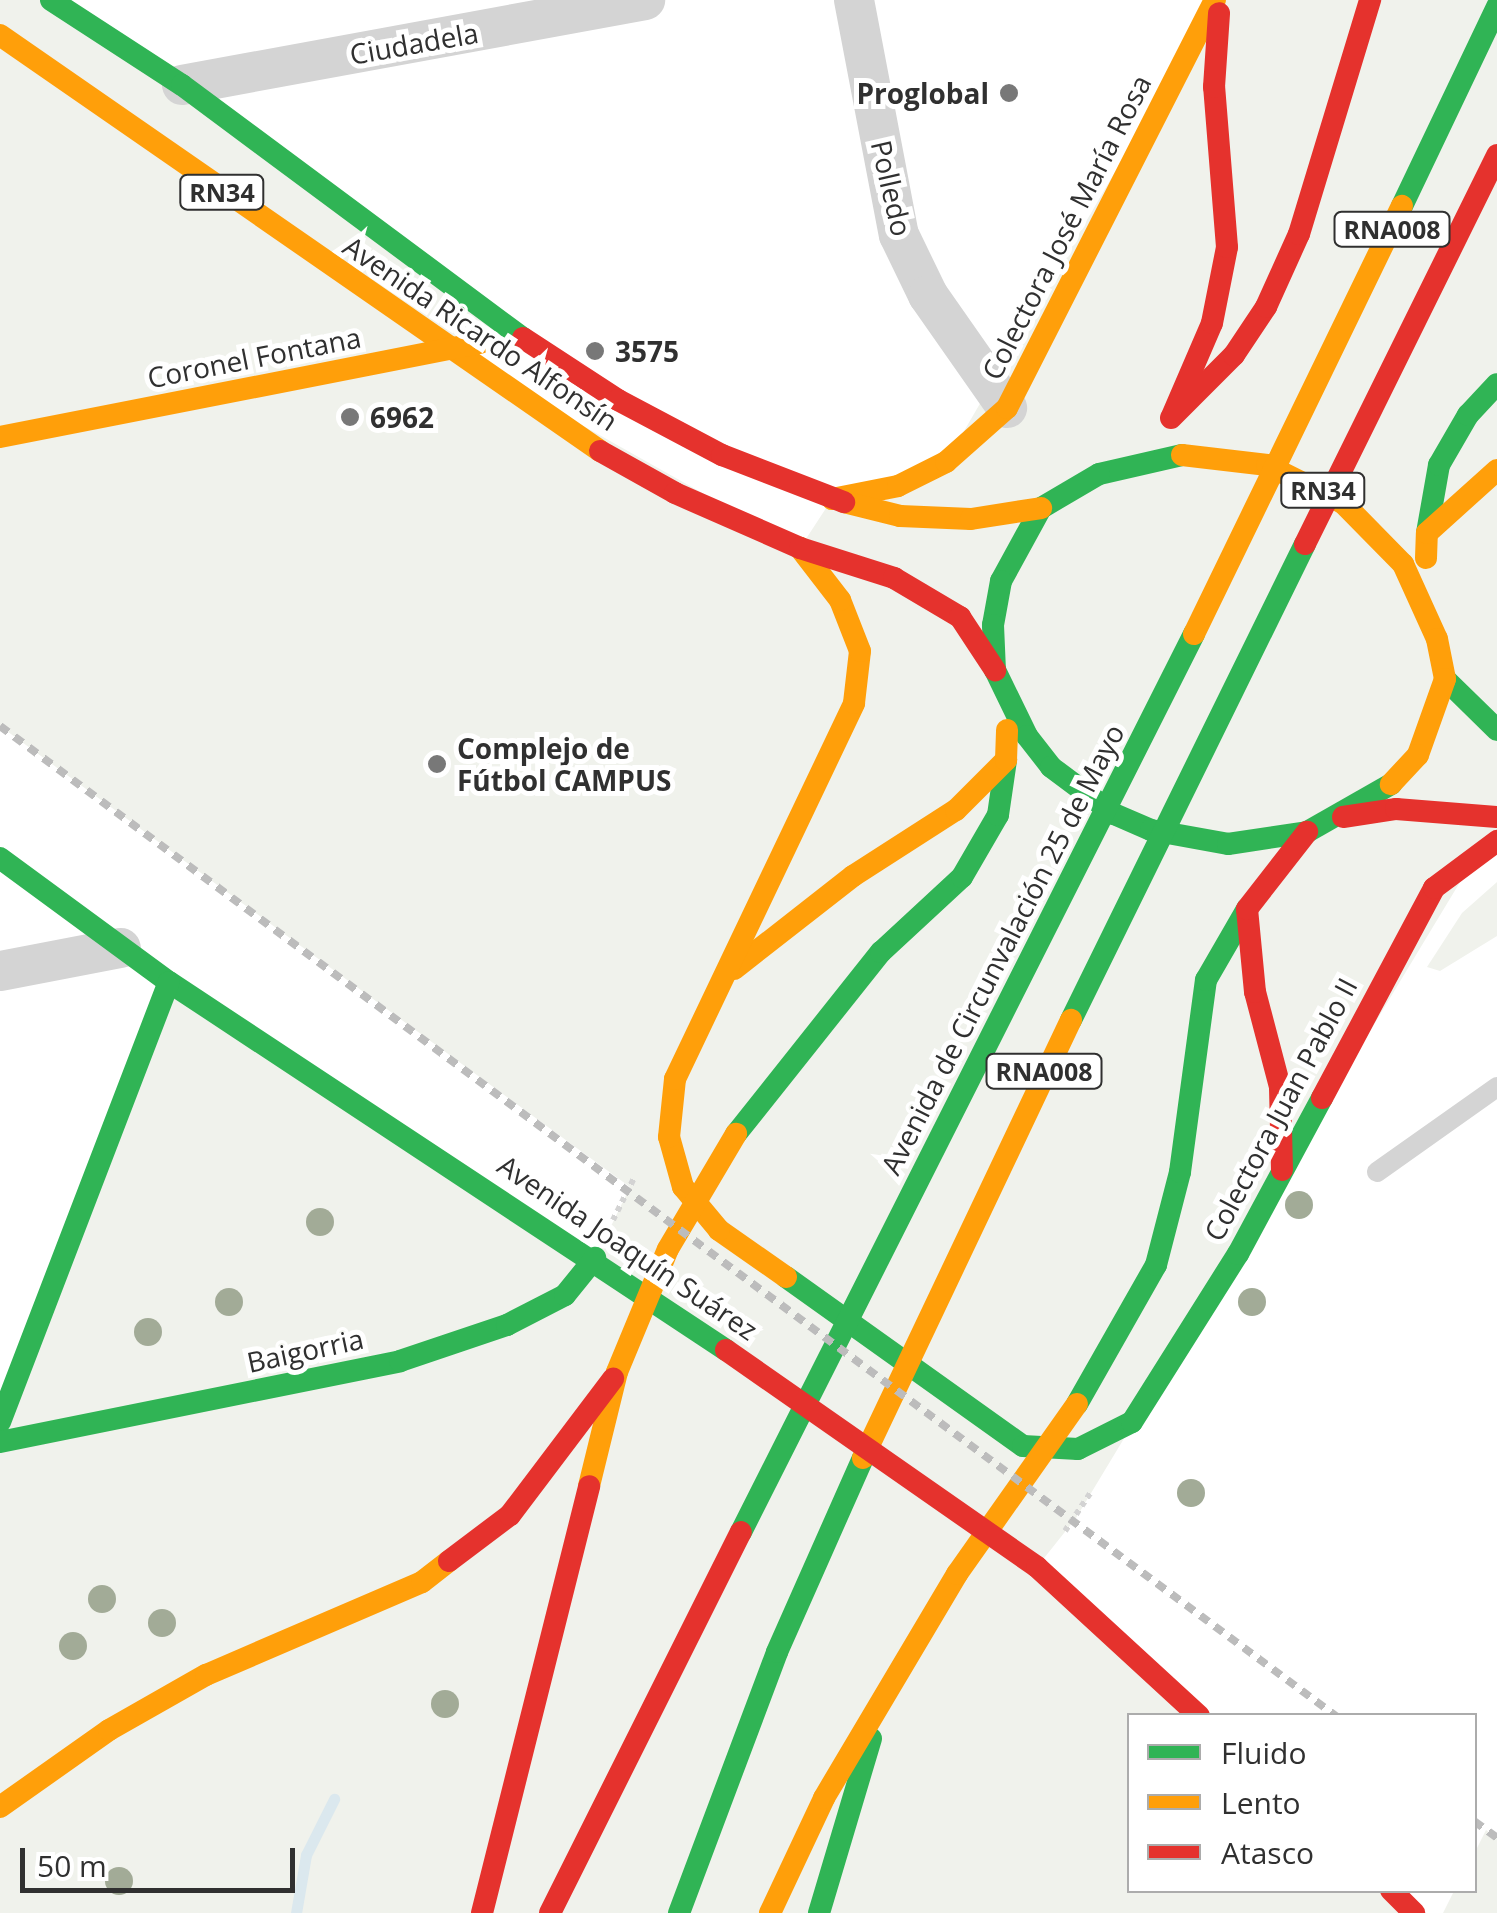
<!DOCTYPE html>
<html>
<head>
<meta charset="utf-8">
<style>
	body { margin:0 }
	#map { position:relative; width:1497px; height:1913px; overflow:hidden; background:#fff; font-family:"Open Sans",sans-serif }
	div>[style] { position:absolute }
	[style*='--x'] { left:calc(var(--x)*1px); top:calc(var(--y)*1px); width:calc(var(--w)*1px); rotate:calc(var(--a)*1deg) }
	.green>* { inset:0; background:#f0f2ec }
	.stream>* { height:11px; margin:-5.5px; padding:0 5.5px; transform-origin:5.5px; border-radius:5.5px; background:#dbe8ee }
	.path>* { height:6px; margin-top:-3px; transform-origin:0; background:repeating-linear-gradient(90deg,#d3d3d3 0 5px,transparent 0 10px) }
	.lane>* { height:20px; margin:-10px; padding:0 10px; transform-origin:10px; border-radius:10px; background:#d4d4d4 }
	.street>* { height:40px; margin:-20px; padding:0 20px; transform-origin:20px; border-radius:20px; background:#d4d4d4 }
	.fast>* { height:22px; margin:-11px; padding:0 11px; transform-origin:11px; border-radius:11px; background:#30b455 }
	.slow>* { height:22px; margin:-11px; padding:0 11px; transform-origin:11px; border-radius:11px; background:#ff9f0a }
	.jam>* { height:22px; margin:-11px; padding:0 11px; transform-origin:11px; border-radius:11px; background:#e5322d }
	.rail>* { height:8px; margin-top:-4px; transform-origin:0; background:repeating-linear-gradient(90deg,#bcbcbc 0 10px,transparent 0 18px) }
	.trees>* { width:28px; height:28px; margin:-14px; border-radius:50%; background:#a2ab97 }
	.dots>* { width:28px; height:28px; translate:-50% -50%; box-sizing:border-box; border:5px solid #fff; border-radius:50% }
	span { translate:-50% -50%; white-space:nowrap; text-align:center; line-height:1.15; -webkit-text-stroke:10px #fff; paint-order:stroke }
	.shield-label span { padding:2px 8px; background:#fff; border:2px solid; border-radius:8px; -webkit-text-stroke-width:0 }
	.shield-label { font-size:25px; color:#303030; font-weight:700 }
	.street-label { font-size:28px; color:#303030 }
	.poi-label { font-size:28px; color:#303030; font-weight:700 }
	.right { translate:-100% -50%; text-align:right }
	.left { translate:0 -50%; text-align:left }
	.legend { position:absolute; left:1127px; top:1713px; width:350px; height:180px; box-sizing:border-box; background:#fff; border:2px solid #acacac; margin:0; padding:12px 18px; list-style:none; font-size:30px; color:#303030 }
	.legend li { display:flex; align-items:center; gap:20px; height:50px }
	.legend b { width:50px; border:2px solid #acacac }
	.scale { position:absolute; left:20px; top:1848px; width:275px; height:45px; box-sizing:border-box; border:5px solid #303030; border-top:0; padding-left:12px; font-size:30px; line-height:35px; white-space:nowrap; color:#303030; -webkit-text-stroke:8px #fff; paint-order:stroke }
</style>
</head>
<body>
<div id="map">
	<div class="green">
		<i style="clip-path:polygon(0 0,51px 0,519px 335px,447px 349px,800px 548px,832px 499px,946px 462px,1215px 0,1497px 0,1497px 841px,1480px 849px,1076px 1518px,1037px 1567px,1199px 1715px,1130px 1716px,1130px 1890px,1391px 1891px,1414px 1913px,0 1913px,0 1422px,169px 982px,596px 1257px,630px 1187px,0 726px)"></i>
		<i style="clip-path:polygon(1497px 882px,1497px 936px,1440px 971px,1427px 967px,1462px 913px)"></i>
		<i style="clip-path:polygon(1486px 1830px,1497px 1838px,1497px 1913px,1443px 1913px,1454px 1891px,1474px 1890px,1475px 1852px)"></i>
	</div>
	<div class="stream">
		<i style="--x:296;--y:1913;--w:59;--a:-80.2"></i>
		<i style="--x:306;--y:1855;--w:63;--a:-63.4"></i>
	</div>
	<div class="path">
		<i style="--x:613;--y:1220;--w:47;--a:-63.4"></i>
		<i style="--x:1065;--y:1531;--w:47;--a:-56.3"></i>
	</div>
	<div class="lane">
		<i style="--x:1377;--y:1172;--w:147;--a:-35.3"></i>
	</div>
	<div class="street">
		<i style="--x:854;--y:0;--w:239;--a:79.2"></i>
		<i style="--x:899;--y:235;--w:67;--a:64.2"></i>
		<i style="--x:928;--y:295;--w:138;--a:55"></i>
		<i style="--x:182;--y:85;--w:471;--a:-10.4"></i>
		<i style="--x:0;--y:971;--w:123;--a:-10.8"></i>
	</div>
	<div class="fast">
		<i style="--x:51;--y:0;--w:156;--a:33"></i>
		<i style="--x:182;--y:85;--w:425;--a:36.6"></i>
		<i style="--x:1402;--y:206;--w:221;--a:-64.5"></i>
		<i style="--x:1182;--y:455;--w:85;--a:167.1"></i>
		<i style="--x:1099;--y:474;--w:67;--a:149.6"></i>
		<i style="--x:1041;--y:508;--w:83;--a:118.7"></i>
		<i style="--x:1001;--y:581;--w:45;--a:100.3"></i>
		<i style="--x:993;--y:625;--w:45;--a:87.5"></i>
		<i style="--x:995;--y:670;--w:73;--a:64.1"></i>
		<i style="--x:1027;--y:736;--w:39;--a:52"></i>
		<i style="--x:1051;--y:767;--w:79;--a:36.7"></i>
		<i style="--x:1114;--y:814;--w:40;--a:23.4"></i>
		<i style="--x:1151;--y:830;--w:78;--a:10.3"></i>
		<i style="--x:1228;--y:844;--w:80;--a:-8.6"></i>
		<i style="--x:1307;--y:832;--w:97;--a:-29.7"></i>
		<i style="--x:1427;--y:533;--w:69;--a:-80"></i>
		<i style="--x:1439;--y:465;--w:58;--a:-59.9"></i>
		<i style="--x:1468;--y:415;--w:42;--a:-46.9"></i>
		<i style="--x:1445;--y:679;--w:73;--a:44.4"></i>
		<i style="--x:0;--y:858;--w:210;--a:36.3"></i>
		<i style="--x:169;--y:982;--w:668;--a:33.45"></i>
		<i style="--x:1071;--y:1020;--w:530;--a:-63.82"></i>
		<i style="--x:736;--y:1134;--w:233;--a:-51.5"></i>
		<i style="--x:881;--y:952;--w:110;--a:-42.8"></i>
		<i style="--x:962;--y:877;--w:72;--a:-59.9"></i>
		<i style="--x:998;--y:815;--w:56;--a:-81.7"></i>
		<i style="--x:786;--y:1277;--w:291;--a:35.5"></i>
		<i style="--x:1023;--y:1446;--w:55;--a:3.1"></i>
		<i style="--x:1078;--y:1449;--w:60;--a:-26.6"></i>
		<i style="--x:1132;--y:1422;--w:199;--a:-57.8"></i>
		<i style="--x:1238;--y:1254;--w:177;--a:-61.7"></i>
		<i style="--x:1077;--y:1404;--w:160;--a:-60.4"></i>
		<i style="--x:1156;--y:1265;--w:96;--a:-75.5"></i>
		<i style="--x:1180;--y:1172;--w:194;--a:-82.3"></i>
		<i style="--x:1206;--y:980;--w:82;--a:-60"></i>
		<i style="--x:0;--y:1422;--w:471;--a:-69"></i>
		<i style="--x:0;--y:1442;--w:408;--a:-11.4"></i>
		<i style="--x:400;--y:1361;--w:113;--a:-18.6"></i>
		<i style="--x:507;--y:1325;--w:65;--a:-27.3"></i>
		<i style="--x:565;--y:1295;--w:48;--a:-51"></i>
		<i style="--x:741;--y:1532;--w:1006;--a:-63.23"></i>
		<i style="--x:679;--y:1913;--w:279;--a:-69.4"></i>
		<i style="--x:777;--y:1652;--w:212;--a:-66.1"></i>
		<i style="--x:819;--y:1913;--w:182;--a:-73.4"></i>
	</div>
	<div class="slow">
		<i style="--x:0;--y:35;--w:730;--a:34.73"></i>
		<i style="--x:0;--y:437;--w:490;--a:-11.1"></i>
		<i style="--x:1182;--y:455;--w:86;--a:6.7"></i>
		<i style="--x:1267;--y:465;--w:85;--a:26.6"></i>
		<i style="--x:1343;--y:503;--w:86;--a:45.5"></i>
		<i style="--x:1403;--y:564;--w:82;--a:65.6"></i>
		<i style="--x:1437;--y:639;--w:41;--a:78.7"></i>
		<i style="--x:1445;--y:679;--w:81;--a:109.6"></i>
		<i style="--x:1418;--y:755;--w:40;--a:133"></i>
		<i style="--x:832;--y:499;--w:67;--a:-11.1"></i>
		<i style="--x:898;--y:486;--w:54;--a:-26.6"></i>
		<i style="--x:946;--y:462;--w:81;--a:-41.5"></i>
		<i style="--x:1007;--y:408;--w:458;--a:-63"></i>
		<i style="--x:844;--y:502;--w:58;--a:14"></i>
		<i style="--x:900;--y:516;--w:71;--a:2.4"></i>
		<i style="--x:971;--y:519;--w:71;--a:-8.9"></i>
		<i style="--x:1426;--y:558;--w:25;--a:-88"></i>
		<i style="--x:1427;--y:533;--w:94;--a:-42"></i>
		<i style="--x:1194;--y:634;--w:476;--a:-64.1"></i>
		<i style="--x:734;--y:969;--w:151;--a:-38"></i>
		<i style="--x:853;--y:876;--w:122;--a:-32.7"></i>
		<i style="--x:956;--y:810;--w:71;--a:-45"></i>
		<i style="--x:1006;--y:760;--w:30;--a:-88"></i>
		<i style="--x:786;--y:1277;--w:82;--a:-145"></i>
		<i style="--x:719;--y:1230;--w:56;--a:-129.9"></i>
		<i style="--x:683;--y:1187;--w:52;--a:-105.6"></i>
		<i style="--x:669;--y:1137;--w:58;--a:-84.1"></i>
		<i style="--x:675;--y:1079;--w:416;--a:-64.5"></i>
		<i style="--x:854;--y:703;--w:52;--a:-83.4"></i>
		<i style="--x:860;--y:651;--w:55;--a:-111.4"></i>
		<i style="--x:840;--y:600;--w:66;--a:-127.6"></i>
		<i style="--x:863;--y:1458;--w:485;--a:-64.6"></i>
		<i style="--x:589;--y:1486;--w:117;--a:-76.2"></i>
		<i style="--x:617;--y:1372;--w:133;--a:-67.5"></i>
		<i style="--x:668;--y:1249;--w:134;--a:-59.4"></i>
		<i style="--x:0;--y:1807;--w:133;--a:-35.2"></i>
		<i style="--x:109;--y:1730;--w:112;--a:-29.6"></i>
		<i style="--x:206;--y:1675;--w:235;--a:-23.3"></i>
		<i style="--x:422;--y:1582;--w:34;--a:-38"></i>
		<i style="--x:770;--y:1913;--w:127;--a:-64.8"></i>
		<i style="--x:824;--y:1798;--w:261;--a:-59.3"></i>
		<i style="--x:957;--y:1574;--w:208;--a:-54.8"></i>
	</div>
	<div class="jam">
		<i style="--x:523;--y:338;--w:113;--a:33.1"></i>
		<i style="--x:618;--y:400;--w:118;--a:27.9"></i>
		<i style="--x:722;--y:455;--w:131;--a:21.1"></i>
		<i style="--x:1172;--y:416;--w:101;--a:-66.7"></i>
		<i style="--x:1212;--y:323;--w:77;--a:-78.8"></i>
		<i style="--x:1227;--y:247;--w:161;--a:-94.6"></i>
		<i style="--x:1214;--y:87;--w:74;--a:-86.1"></i>
		<i style="--x:1171;--y:418;--w:89;--a:-45"></i>
		<i style="--x:1234;--y:355;--w:58;--a:-56.3"></i>
		<i style="--x:1266;--y:307;--w:80;--a:-65.7"></i>
		<i style="--x:1299;--y:234;--w:245;--a:-73.1"></i>
		<i style="--x:600;--y:451;--w:86;--a:29.2"></i>
		<i style="--x:675;--y:493;--w:137;--a:23.7"></i>
		<i style="--x:800;--y:548;--w:99;--a:17.7"></i>
		<i style="--x:894;--y:578;--w:77;--a:30.6"></i>
		<i style="--x:960;--y:617;--w:64;--a:56.6"></i>
		<i style="--x:1305;--y:544;--w:434;--a:-63.7"></i>
		<i style="--x:1343;--y:817;--w:54;--a:-8.6"></i>
		<i style="--x:1396;--y:809;--w:101;--a:4.5"></i>
		<i style="--x:1322;--y:1098;--w:238;--a:-61.9"></i>
		<i style="--x:1434;--y:888;--w:79;--a:-36.7"></i>
		<i style="--x:1282;--y:1170;--w:83;--a:-91.4"></i>
		<i style="--x:1280;--y:1087;--w:98;--a:-104.7"></i>
		<i style="--x:1255;--y:992;--w:83;--a:-95.5"></i>
		<i style="--x:1247;--y:909;--w:98;--a:-52.1"></i>
		<i style="--x:726;--y:1350;--w:379;--a:34.9"></i>
		<i style="--x:1037;--y:1567;--w:220;--a:42.6"></i>
		<i style="--x:449;--y:1561;--w:76;--a:-37"></i>
		<i style="--x:510;--y:1515;--w:171;--a:-52.9"></i>
		<i style="--x:1391;--y:1890;--w:33;--a:45"></i>
		<i style="--x:482;--y:1913;--w:440;--a:-75.9"></i>
		<i style="--x:550;--y:1913;--w:426;--a:-63.4"></i>
	</div>
	<div class="rail">
		<i style="--x:0;--y:726;--w:1663;--a:36.54"></i>
		<i style="--x:1474;--y:1821;--w:29;--a:36"></i>
	</div>
	<div class="trees">
		<i style="left:1299px;top:1205px"></i>
		<i style="left:320px;top:1222px"></i>
		<i style="left:229px;top:1302px"></i>
		<i style="left:1252px;top:1302px"></i>
		<i style="left:148px;top:1332px"></i>
		<i style="left:1191px;top:1493px"></i>
		<i style="left:102px;top:1599px"></i>
		<i style="left:162px;top:1623px"></i>
		<i style="left:73px;top:1646px"></i>
		<i style="left:445px;top:1704px"></i>
		<i style="left:119px;top:1881px"></i>
	</div>
	<div class="dots">
		<i style="left:1009px;top:93px;background:#787878"></i>
		<i style="left:595px;top:351px;background:#787878"></i>
		<i style="left:350px;top:417px;background:#787878"></i>
		<i style="left:437px;top:764px;background:#787878"></i>
	</div>
	<div class="shield-label">
		<span style="left:222px;top:192px">RN34</span>
		<span style="left:1392px;top:229px">RNA008</span>
		<span style="left:1323px;top:490px">RN34</span>
		<span style="left:1044px;top:1071px">RNA008</span>
	</div>
	<div class="street-label">
		<span style="left:414px;top:43px;rotate:-10deg">Ciudadela</span>
		<span style="left:892px;top:188px;rotate:77deg">Polledo</span>
		<span style="left:1066px;top:227px;rotate:-63deg">Colectora José María Rosa</span>
		<span style="left:481px;top:333px;rotate:34deg">Avenida Ricardo Alfonsín</span>
		<span style="left:254px;top:357px;rotate:-11deg">Coronel Fontana</span>
		<span style="left:1002px;top:949px;rotate:-63deg">Avenida de Circunvalación 25 de Mayo</span>
		<span style="left:1280px;top:1109px;rotate:-62deg">Colectora Juan Pablo II</span>
		<span style="left:628px;top:1247px;rotate:34deg">Avenida Joaquín Suárez</span>
		<span style="left:305px;top:1350px;rotate:-12deg">Baigorria</span>
	</div>
	<div class="poi-label">
		<span class="right" style="left:989px;top:93px">Proglobal</span>
		<span class="left" style="left:615px;top:351px">3575</span>
		<span class="left" style="left:370px;top:417px">6962</span>
		<span class="left" style="left:457px;top:764px">Complejo de<br>Fútbol CAMPUS</span>
	</div>
	<ul class="legend">
	<li><b style="height:12px;background:#30b455"></b>Fluido</li>
	<li><b style="height:12px;background:#ff9f0a"></b>Lento</li>
	<li><b style="height:12px;background:#e5322d"></b>Atasco</li>
	</ul>
	<div class="scale">50 m</div>
</div>
</body>
</html>
